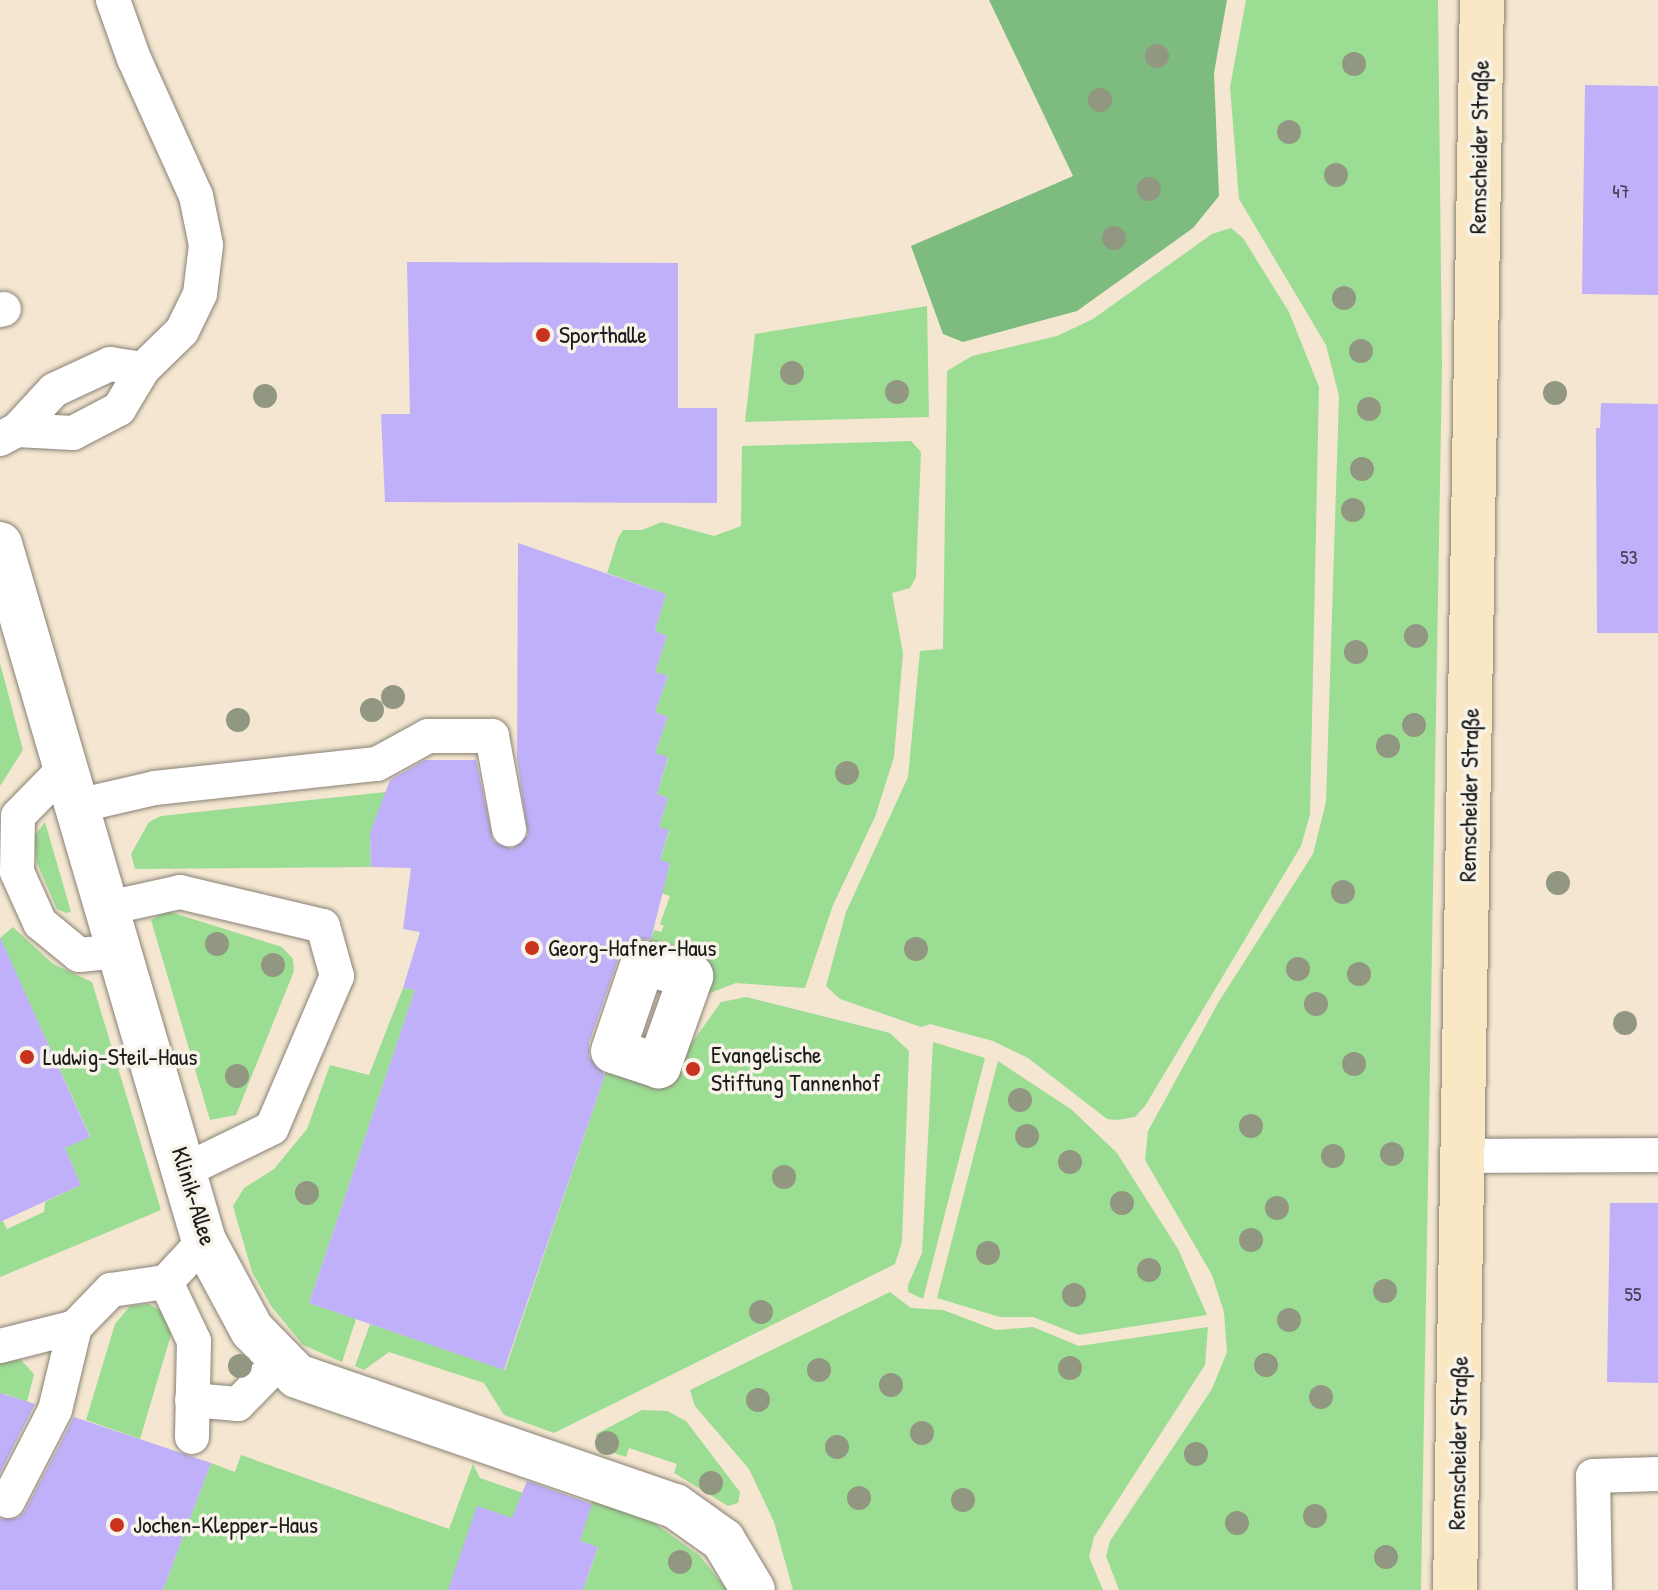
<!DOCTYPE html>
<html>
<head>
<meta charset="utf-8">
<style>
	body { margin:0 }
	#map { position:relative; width:1658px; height:1590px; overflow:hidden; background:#f4e6d0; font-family:"Patrick Hand",sans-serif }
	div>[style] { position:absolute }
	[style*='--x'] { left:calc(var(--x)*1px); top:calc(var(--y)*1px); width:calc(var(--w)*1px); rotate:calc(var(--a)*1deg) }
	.green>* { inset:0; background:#9cdd94 }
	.forest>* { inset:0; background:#7dbc7e }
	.building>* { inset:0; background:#c0b0f9 }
	.roads { filter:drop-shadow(0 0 2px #888176) drop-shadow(0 0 2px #888176) }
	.lane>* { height:34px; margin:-17px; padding:0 17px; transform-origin:17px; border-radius:17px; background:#fff }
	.street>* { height:44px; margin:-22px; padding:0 22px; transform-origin:22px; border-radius:22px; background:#fff }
	.secondary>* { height:44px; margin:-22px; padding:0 22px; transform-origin:22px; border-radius:22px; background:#fae7c3 }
	.trees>* { width:24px; height:24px; margin:-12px; border-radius:50%; background:#929781 }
	.dots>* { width:22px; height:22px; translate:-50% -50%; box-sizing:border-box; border:4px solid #f7f3e8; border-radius:50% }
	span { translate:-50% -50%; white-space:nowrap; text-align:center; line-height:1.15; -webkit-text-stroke:7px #f7f3e8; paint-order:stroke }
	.number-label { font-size:20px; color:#454153 }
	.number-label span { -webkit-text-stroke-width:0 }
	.street-label { font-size:24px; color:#1c1c1c }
	.poi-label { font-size:24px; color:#1c1c1c }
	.left { translate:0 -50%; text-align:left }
</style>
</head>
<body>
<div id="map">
	<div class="green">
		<i style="clip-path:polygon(1246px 0,1438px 0,1442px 366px,1421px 1590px,1119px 1590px,1106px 1556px,1110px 1541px,1212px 1389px,1227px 1352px,1224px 1312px,1212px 1275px,1145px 1160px,1148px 1131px,1218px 1003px,1313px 854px,1326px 802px,1339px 396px,1326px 345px,1239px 199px,1230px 87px)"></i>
		<i style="clip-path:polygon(1231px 228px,1243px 238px,1289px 312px,1319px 387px,1310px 815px,1301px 846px,1145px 1106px,1135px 1117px,1117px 1120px,1107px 1119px,1028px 1058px,993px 1041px,930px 1024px,921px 1027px,840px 999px,826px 986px,846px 912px,908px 777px,920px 651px,943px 649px,947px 371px,972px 356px,1057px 336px,1093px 319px,1212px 234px)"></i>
		<i style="clip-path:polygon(927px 306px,929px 417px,745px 422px,755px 334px)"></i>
		<i style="clip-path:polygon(911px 441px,921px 452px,916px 577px,910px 588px,892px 593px,903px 653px,894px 757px,875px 817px,833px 905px,805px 988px,736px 983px,705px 995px,690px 977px,643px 963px,654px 930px,661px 932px,664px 926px,660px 924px,670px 896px,661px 893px,670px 864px,660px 860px,669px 831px,659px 827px,668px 798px,657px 794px,668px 758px,655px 753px,668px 717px,655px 712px,668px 676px,655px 672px,667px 636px,655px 631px,666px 594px,607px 573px,618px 538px,623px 530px,642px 530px,662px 522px,714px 536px,741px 526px,742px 446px)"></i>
		<i style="clip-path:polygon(0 663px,23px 750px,0 786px)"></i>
		<i style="clip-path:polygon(386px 792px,370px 834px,371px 867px,135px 869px,131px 854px,149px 822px,161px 816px)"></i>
		<i style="clip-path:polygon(45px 822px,71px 912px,66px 913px,57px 909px,37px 863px,34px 837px)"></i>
		<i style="clip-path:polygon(167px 911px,282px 947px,293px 959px,294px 971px,236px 1115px,210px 1120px,151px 920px)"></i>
		<i style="clip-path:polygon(13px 927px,53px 964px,92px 982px,161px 1210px,0 1277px,0 1215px,7px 1229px,44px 1212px,45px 1202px,81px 1185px,65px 1148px,90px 1136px,0 938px)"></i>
		<i style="clip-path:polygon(403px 988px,415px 990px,309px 1303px,356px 1319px,342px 1362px,303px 1345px,271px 1306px,252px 1272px,233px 1206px,244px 1188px,274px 1169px,307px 1129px,330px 1065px,369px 1075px)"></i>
		<i style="clip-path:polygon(746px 997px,890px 1033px,909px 1051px,902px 1242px,895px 1264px,554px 1433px,504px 1415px,484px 1383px,389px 1352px,364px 1370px,355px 1366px,370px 1324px,505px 1370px,613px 1051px,686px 1051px,721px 1002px)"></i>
		<i style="clip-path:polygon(933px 1042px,985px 1058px,923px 1299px,908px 1292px,908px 1285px,922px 1253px)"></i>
		<i style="clip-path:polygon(998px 1061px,1072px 1110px,1117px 1153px,1178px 1249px,1207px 1315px,1079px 1335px,1033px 1317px,1000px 1317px,937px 1298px)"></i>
		<i style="clip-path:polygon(890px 1292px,911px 1308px,943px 1310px,996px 1330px,1033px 1327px,1079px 1346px,1208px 1327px,1205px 1365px,1094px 1537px,1089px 1557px,1103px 1590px,793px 1590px,774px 1522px,749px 1469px,695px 1406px,690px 1390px)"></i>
		<i style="clip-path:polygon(149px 1304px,163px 1312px,173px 1328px,140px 1439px,86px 1420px,115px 1324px,130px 1306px)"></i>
		<i style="clip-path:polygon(20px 1359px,34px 1374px,27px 1402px,5px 1394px,0 1409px,0 1364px)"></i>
		<i style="clip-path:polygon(642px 1410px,667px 1411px,686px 1421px,740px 1492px,738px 1503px,728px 1506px,674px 1473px,677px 1464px,629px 1448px,626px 1457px,598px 1448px,596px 1434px)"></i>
		<i style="clip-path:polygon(483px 1454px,646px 1517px,700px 1556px,727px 1590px,583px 1590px,598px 1548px,580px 1541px,592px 1501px,489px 1465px)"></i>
		<i style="clip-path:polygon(241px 1455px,449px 1529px,473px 1464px,480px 1478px,523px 1493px,513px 1519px,448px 1590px,163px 1590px,211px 1463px,235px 1472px)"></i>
	</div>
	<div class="forest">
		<i style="clip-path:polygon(989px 0,1227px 0,1214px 73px,1219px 196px,1193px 228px,1077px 311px,963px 342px,943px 334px,911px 246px,1073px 176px)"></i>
	</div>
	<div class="building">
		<i style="clip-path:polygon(1585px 85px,1658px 86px,1658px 295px,1582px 294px)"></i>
		<i style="clip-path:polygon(407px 262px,678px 263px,678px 408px,717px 408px,717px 503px,385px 502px,381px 414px,410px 414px)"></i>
		<i style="clip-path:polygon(1601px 403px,1658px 404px,1658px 633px,1597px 633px,1596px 428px,1600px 428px)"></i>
		<i style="clip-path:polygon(518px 543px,666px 594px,655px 631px,667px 636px,655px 672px,668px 676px,655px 712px,668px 717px,655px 753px,668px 757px,657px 794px,668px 798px,659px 827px,669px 830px,660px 860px,670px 863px,651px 939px,636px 939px,620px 954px,589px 1043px,589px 1057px,605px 1075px,504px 1370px,309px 1303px,415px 990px,403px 988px,420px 932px,403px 929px,411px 868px,371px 867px,370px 833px,390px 780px,425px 760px,476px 760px,493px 841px,512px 849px,528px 835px,517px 759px)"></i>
		<i style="clip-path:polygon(0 937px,90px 1137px,65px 1148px,81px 1185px,0 1222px)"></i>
		<i style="clip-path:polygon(1610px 1203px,1658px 1203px,1658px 1383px,1607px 1382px)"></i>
		<i style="clip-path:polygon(0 1393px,35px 1404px,0 1473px)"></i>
		<i style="clip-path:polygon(74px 1417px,211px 1463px,163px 1590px,0 1590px,0 1519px,18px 1518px,25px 1511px)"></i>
		<i style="clip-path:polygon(527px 1481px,592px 1504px,580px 1541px,598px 1547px,583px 1590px,448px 1590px,477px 1506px,512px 1518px)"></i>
	</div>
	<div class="roads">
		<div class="lane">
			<i style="--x:0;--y:310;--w:4;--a:-14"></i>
			<i style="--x:17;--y:430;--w:56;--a:3.1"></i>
			<i style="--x:73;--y:433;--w:52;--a:-27.6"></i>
			<i style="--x:119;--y:409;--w:47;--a:-59"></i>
			<i style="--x:0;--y:439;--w:19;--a:-28"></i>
			<i style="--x:17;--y:430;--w:54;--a:-47.2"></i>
			<i style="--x:54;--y:390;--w:62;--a:-24.9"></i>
			<i style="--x:110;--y:364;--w:33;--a:9"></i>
			<i style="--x:143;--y:369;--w:54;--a:-44.3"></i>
			<i style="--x:182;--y:331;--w:41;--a:-64.1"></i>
			<i style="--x:200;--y:294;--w:49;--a:-83"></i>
			<i style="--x:206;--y:245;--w:50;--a:-101.5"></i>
			<i style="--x:196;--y:196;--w:150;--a:-114.3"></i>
			<i style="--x:134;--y:59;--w:63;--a:-109.6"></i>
			<i style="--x:65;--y:768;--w:67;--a:134.4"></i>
			<i style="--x:18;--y:816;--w:56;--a:91"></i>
			<i style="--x:17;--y:872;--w:56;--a:65.7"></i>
			<i style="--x:40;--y:923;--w:50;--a:39.4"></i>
			<i style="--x:79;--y:955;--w:41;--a:-5.6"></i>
			<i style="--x:77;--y:806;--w:80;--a:-13"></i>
			<i style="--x:155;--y:788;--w:223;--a:-6.2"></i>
			<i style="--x:377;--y:764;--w:58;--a:-28.8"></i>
			<i style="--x:428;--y:736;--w:64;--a:0"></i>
			<i style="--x:492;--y:736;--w:95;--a:79.6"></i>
			<i style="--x:108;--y:908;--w:74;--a:-12.5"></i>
			<i style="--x:180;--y:892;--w:147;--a:13.4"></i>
			<i style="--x:323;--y:926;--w:52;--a:74.4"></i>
			<i style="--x:337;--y:976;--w:165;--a:113.2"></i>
			<i style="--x:272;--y:1128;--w:96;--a:154"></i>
			<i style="--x:1464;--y:1156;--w:194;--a:-0.3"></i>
			<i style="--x:166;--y:1282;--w:65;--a:64.6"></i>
			<i style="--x:194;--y:1341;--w:96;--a:91.2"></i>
			<i style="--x:0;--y:1346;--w:77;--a:-14.2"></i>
			<i style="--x:192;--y:1400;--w:46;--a:5"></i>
			<i style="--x:238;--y:1404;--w:62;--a:-45.7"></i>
			<i style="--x:8;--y:1501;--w:102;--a:-62.7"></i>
			<i style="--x:55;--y:1410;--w:85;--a:-76.5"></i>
			<i style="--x:75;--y:1327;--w:52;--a:-45.8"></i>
			<i style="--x:111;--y:1290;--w:56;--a:-8.3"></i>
			<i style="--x:166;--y:1282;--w:56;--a:-47.2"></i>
			<i style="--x:1595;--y:1590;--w:114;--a:-91"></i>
			<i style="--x:1593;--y:1476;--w:65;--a:-1.8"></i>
		</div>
		<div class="street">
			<i style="--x:0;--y:544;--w:726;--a:73.69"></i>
			<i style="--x:204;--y:1241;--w:101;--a:61.7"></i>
			<i style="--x:252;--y:1330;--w:64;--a:45.6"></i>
			<i style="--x:297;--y:1376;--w:400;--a:19"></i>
			<i style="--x:675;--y:1506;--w:59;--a:35.3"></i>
			<i style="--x:723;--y:1540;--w:58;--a:59"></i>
			<i style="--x:643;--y:963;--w:50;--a:15.2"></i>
			<i style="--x:691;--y:976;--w:96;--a:109.6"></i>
			<i style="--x:659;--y:1066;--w:48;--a:-161.9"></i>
			<i style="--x:613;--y:1051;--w:93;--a:-71.2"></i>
		</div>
		<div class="secondary">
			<i style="--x:1455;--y:1590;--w:1590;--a:-89.03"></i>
		</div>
	</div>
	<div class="trees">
		<i style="left:1157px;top:56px"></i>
		<i style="left:1354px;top:64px"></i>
		<i style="left:1100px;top:100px"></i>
		<i style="left:1289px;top:132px"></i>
		<i style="left:1336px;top:175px"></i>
		<i style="left:1149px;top:189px"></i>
		<i style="left:1114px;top:238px"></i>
		<i style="left:1344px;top:298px"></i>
		<i style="left:1361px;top:351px"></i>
		<i style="left:792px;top:373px"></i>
		<i style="left:897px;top:392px"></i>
		<i style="left:1555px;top:393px"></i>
		<i style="left:265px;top:396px"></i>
		<i style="left:1369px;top:409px"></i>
		<i style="left:1362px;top:469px"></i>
		<i style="left:1353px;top:510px"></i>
		<i style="left:1416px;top:636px"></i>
		<i style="left:1356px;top:652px"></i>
		<i style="left:393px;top:697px"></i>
		<i style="left:372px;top:710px"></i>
		<i style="left:238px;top:720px"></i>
		<i style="left:1414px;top:725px"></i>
		<i style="left:1388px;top:746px"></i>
		<i style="left:847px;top:773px"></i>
		<i style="left:1558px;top:883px"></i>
		<i style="left:1343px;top:892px"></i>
		<i style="left:217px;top:944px"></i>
		<i style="left:916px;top:949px"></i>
		<i style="left:273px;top:965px"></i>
		<i style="left:1298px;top:969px"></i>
		<i style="left:1359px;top:974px"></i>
		<i style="left:1316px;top:1004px"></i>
		<i style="left:1625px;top:1023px"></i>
		<i style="left:1354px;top:1064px"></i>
		<i style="left:237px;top:1076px"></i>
		<i style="left:1020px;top:1100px"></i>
		<i style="left:1251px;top:1126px"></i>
		<i style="left:1027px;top:1136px"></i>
		<i style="left:1392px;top:1154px"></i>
		<i style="left:1333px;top:1156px"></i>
		<i style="left:1070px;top:1162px"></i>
		<i style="left:784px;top:1177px"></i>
		<i style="left:307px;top:1193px"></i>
		<i style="left:1122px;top:1203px"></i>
		<i style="left:1277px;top:1208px"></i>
		<i style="left:1251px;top:1240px"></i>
		<i style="left:988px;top:1253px"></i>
		<i style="left:1149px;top:1270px"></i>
		<i style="left:1385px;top:1291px"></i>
		<i style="left:1074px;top:1295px"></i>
		<i style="left:761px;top:1312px"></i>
		<i style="left:1289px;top:1320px"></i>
		<i style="left:1266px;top:1365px"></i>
		<i style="left:240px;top:1366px"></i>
		<i style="left:1070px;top:1368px"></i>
		<i style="left:819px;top:1370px"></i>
		<i style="left:891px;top:1385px"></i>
		<i style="left:1321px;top:1397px"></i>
		<i style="left:758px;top:1400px"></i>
		<i style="left:922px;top:1433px"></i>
		<i style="left:607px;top:1443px"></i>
		<i style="left:837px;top:1447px"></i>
		<i style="left:1196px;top:1454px"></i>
		<i style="left:711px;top:1483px"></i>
		<i style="left:859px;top:1498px"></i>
		<i style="left:963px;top:1500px"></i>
		<i style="left:1315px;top:1516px"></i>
		<i style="left:1237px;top:1523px"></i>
		<i style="left:1386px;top:1557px"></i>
		<i style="left:680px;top:1562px"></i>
	</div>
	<div class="dots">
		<i style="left:543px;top:335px;background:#c8321e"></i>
		<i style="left:532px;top:948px;background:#c8321e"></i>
		<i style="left:27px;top:1057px;background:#c8321e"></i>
		<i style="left:693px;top:1069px;background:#c8321e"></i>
		<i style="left:117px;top:1525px;background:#c8321e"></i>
	</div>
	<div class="number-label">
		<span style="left:1621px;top:190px">47</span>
		<span style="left:1629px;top:556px">53</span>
		<span style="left:1633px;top:1293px">55</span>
	</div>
	<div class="street-label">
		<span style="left:1479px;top:147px;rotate:-89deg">Remscheider Straße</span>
		<span style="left:1469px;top:795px;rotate:-89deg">Remscheider Straße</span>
		<span style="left:194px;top:1196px;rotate:73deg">Klinik-Allee</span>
		<span style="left:1458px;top:1443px;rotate:-89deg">Remscheider Straße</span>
	</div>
	<div class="poi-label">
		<span class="left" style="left:559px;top:335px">Sporthalle</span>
		<span class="left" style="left:548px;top:948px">Georg-Hafner-Haus</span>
		<span class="left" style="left:711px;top:1069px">Evangelische<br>Stiftung Tannenhof</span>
		<span class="left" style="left:43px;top:1057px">Ludwig-Steil-Haus</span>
		<span class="left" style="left:133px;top:1525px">Jochen-Klepper-Haus</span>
	</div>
</div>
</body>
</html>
